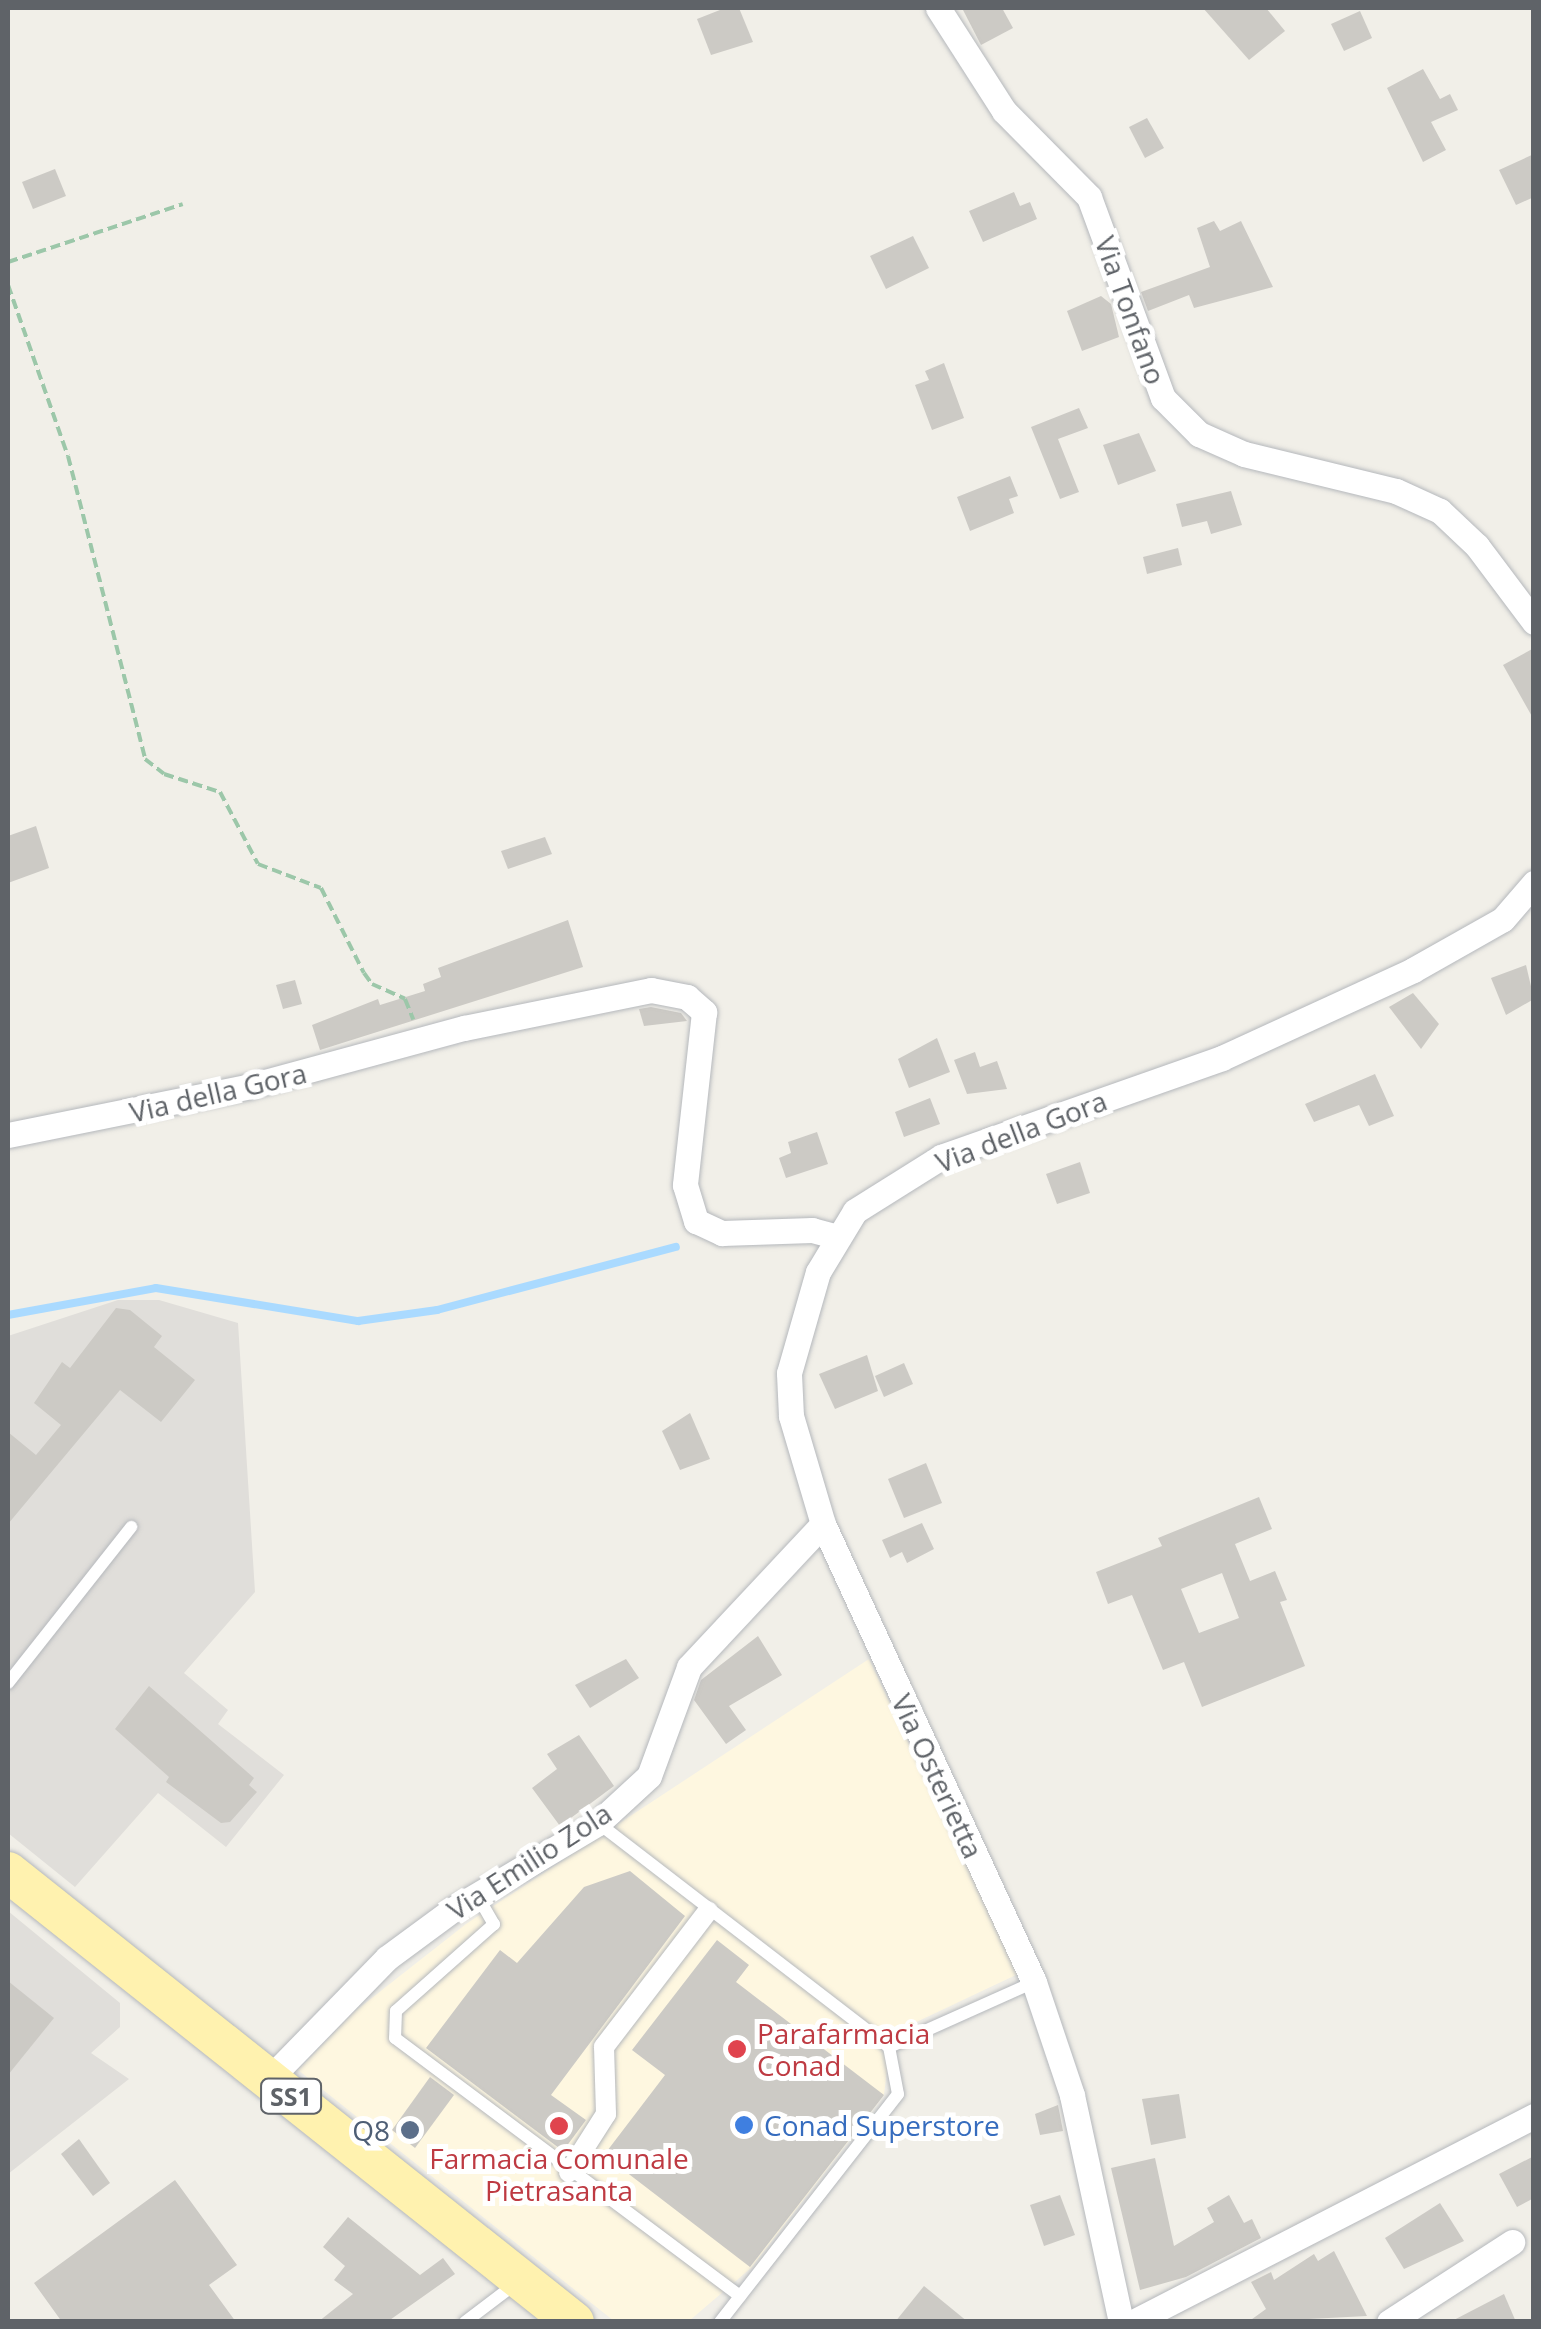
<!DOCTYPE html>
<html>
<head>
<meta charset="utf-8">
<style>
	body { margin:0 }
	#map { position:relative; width:1541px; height:2329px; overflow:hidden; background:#f1efe8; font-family:"Open Sans",sans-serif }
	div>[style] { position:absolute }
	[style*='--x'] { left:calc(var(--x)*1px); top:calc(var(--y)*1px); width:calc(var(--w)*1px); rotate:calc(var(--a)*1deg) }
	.commercial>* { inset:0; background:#fef7e0 }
	.industrial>* { inset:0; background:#e0deda }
	.stream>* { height:8px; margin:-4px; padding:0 4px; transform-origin:4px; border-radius:4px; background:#aadaff }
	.building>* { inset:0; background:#cccac5 }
	.path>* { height:4px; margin-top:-2px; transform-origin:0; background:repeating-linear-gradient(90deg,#9cc7a9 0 10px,transparent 0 15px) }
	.roads { filter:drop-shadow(0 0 2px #b5b8bc) drop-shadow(0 0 2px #b5b8bc) }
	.service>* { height:12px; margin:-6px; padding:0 6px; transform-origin:6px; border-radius:6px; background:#fff }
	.pedestrian>* { height:20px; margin:-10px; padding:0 10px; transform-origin:10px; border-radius:10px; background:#fff }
	.minor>* { height:25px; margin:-12.5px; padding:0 12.5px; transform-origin:12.5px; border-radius:12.5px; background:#fff }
	.primary>* { height:40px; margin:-20px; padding:0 20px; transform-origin:20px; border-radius:20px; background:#fff2af }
	.dots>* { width:28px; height:28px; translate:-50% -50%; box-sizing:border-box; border:5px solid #fff; border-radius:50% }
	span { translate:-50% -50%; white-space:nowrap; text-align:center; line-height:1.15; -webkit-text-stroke:10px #fff; paint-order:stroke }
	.shield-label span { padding:2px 8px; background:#fff; border:2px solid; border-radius:8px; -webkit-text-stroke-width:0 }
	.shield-label { font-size:25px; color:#5f6368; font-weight:700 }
	.street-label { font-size:28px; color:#5f6368 }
	.health-label { font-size:28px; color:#be3a42 }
	.left { translate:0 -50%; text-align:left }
	.shop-label { font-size:28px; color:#366cbe }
	.service-label { font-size:28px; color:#4e5e75 }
	.right { translate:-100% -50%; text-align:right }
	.frame { position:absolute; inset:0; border:10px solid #5f6368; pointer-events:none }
</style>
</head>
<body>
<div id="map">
	<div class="commercial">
		<i style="clip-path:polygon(869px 1659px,1018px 1974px,891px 2034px,884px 2095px,751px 2268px,689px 2321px,614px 2321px,298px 2070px,354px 2012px,466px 1924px)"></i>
	</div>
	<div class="industrial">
		<i style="clip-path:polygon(118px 1300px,159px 1300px,238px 1323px,255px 1592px,184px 1673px,228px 1710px,218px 1724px,284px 1775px,226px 1847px,158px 1793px,75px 1887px,8px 1833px,8px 1336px)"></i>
		<i style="clip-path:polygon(8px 1911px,120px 2003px,120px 2027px,91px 2053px,129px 2079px,8px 2174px)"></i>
	</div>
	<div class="stream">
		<i style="--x:8;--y:1315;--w:150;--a:-10.3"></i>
		<i style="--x:156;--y:1288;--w:205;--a:9.3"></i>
		<i style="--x:358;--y:1321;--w:80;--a:-7.9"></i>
		<i style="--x:437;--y:1310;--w:247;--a:-14.8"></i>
	</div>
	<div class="building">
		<i style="clip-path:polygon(725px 8px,739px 8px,753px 42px,711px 55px,697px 19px)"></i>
		<i style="clip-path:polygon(962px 8px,1002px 8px,1013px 28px,981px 45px)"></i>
		<i style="clip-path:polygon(1203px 8px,1266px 8px,1285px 31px,1249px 60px)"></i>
		<i style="clip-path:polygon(1360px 11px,1372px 38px,1344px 51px,1331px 24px)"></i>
		<i style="clip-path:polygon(1423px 69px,1440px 99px,1450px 94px,1458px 110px,1431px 122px,1446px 150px,1423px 162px,1387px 88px)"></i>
		<i style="clip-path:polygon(1147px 118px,1164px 148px,1145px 158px,1129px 127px)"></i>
		<i style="clip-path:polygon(1534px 154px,1534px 197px,1516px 205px,1499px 170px)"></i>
		<i style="clip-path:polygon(55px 169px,66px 196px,33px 209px,22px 182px)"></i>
		<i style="clip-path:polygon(1014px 192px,1020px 206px,1030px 202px,1037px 219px,983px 242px,969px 211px)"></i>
		<i style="clip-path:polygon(1214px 221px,1220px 231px,1241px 221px,1273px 287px,1194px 308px,1189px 295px,1148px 311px,1141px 292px,1210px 267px,1197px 228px)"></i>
		<i style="clip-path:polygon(913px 236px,929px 268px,886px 289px,870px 256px)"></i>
		<i style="clip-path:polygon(1101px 296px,1111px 304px,1119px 337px,1082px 351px,1067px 311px)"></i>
		<i style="clip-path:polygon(944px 363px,964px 418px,932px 430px,915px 385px,929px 380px,925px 371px)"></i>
		<i style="clip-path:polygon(1079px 408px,1088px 428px,1058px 439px,1079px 492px,1060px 499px,1031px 427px)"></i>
		<i style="clip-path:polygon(1139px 433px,1156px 471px,1118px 485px,1103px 445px)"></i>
		<i style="clip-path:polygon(1010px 476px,1018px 496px,1009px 499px,1014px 513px,970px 531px,957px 497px)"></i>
		<i style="clip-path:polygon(1231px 491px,1242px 525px,1211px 534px,1207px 521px,1182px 527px,1176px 504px)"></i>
		<i style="clip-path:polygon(1178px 548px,1182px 565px,1147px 574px,1143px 557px)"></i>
		<i style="clip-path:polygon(1534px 648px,1534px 720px,1503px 665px)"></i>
		<i style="clip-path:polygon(36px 826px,49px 868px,8px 883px,8px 836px)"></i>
		<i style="clip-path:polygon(545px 837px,552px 854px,508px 869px,501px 851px)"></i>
		<i style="clip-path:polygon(568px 920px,583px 967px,320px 1050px,312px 1025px,378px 999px,380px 1005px,425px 991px,423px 984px,441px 977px,438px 968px)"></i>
		<i style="clip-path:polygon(1526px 965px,1534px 999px,1506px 1015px,1491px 978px)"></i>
		<i style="clip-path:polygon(295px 980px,302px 1004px,283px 1009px,276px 985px)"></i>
		<i style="clip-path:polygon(1413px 993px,1439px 1024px,1421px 1049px,1389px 1007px)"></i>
		<i style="clip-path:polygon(651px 1007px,681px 1013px,687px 1021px,644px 1026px,639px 1009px)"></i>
		<i style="clip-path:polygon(937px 1038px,950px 1072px,909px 1088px,898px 1059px)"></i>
		<i style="clip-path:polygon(975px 1052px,980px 1067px,997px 1061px,1007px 1089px,967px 1094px,954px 1060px)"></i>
		<i style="clip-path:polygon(1375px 1074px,1394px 1116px,1369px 1126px,1359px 1105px,1314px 1122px,1305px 1104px)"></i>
		<i style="clip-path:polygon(930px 1098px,940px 1124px,904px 1137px,895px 1112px)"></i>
		<i style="clip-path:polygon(817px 1132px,828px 1164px,786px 1178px,779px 1158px,791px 1153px,788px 1142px)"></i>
		<i style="clip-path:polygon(1080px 1162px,1090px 1193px,1057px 1204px,1046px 1174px)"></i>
		<i style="clip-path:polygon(116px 1308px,130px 1310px,162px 1336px,154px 1347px,195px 1380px,161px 1422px,120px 1390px,8px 1524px,8px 1432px,36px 1455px,61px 1425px,34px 1403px,62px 1362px,70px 1368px)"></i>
		<i style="clip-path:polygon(867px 1355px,878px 1391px,835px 1409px,819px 1374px)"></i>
		<i style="clip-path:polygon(904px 1363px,913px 1384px,884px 1397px,875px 1376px)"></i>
		<i style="clip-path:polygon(690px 1413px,710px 1459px,680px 1470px,662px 1431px)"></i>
		<i style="clip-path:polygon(926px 1463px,942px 1503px,904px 1518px,888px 1479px)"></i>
		<i style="clip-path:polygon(evenodd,1259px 1497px,1272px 1529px,1235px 1544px,1250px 1581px,1275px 1571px,1287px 1600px,1280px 1602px,1305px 1666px,1202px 1707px,1184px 1662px,1163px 1670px,1132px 1595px,1108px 1604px,1096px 1572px,1162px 1546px,1158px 1538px,1259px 1497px,1222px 1573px,1239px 1618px,1199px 1633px,1181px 1589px,1222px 1573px)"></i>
		<i style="clip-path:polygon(922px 1523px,934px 1549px,907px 1563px,902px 1552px,890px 1558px,882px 1540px)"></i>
		<i style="clip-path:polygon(758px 1636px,782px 1675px,729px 1706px,746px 1730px,726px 1744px,694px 1700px,701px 1680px)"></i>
		<i style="clip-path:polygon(626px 1659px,639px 1678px,590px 1708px,575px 1685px)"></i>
		<i style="clip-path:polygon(149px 1686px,254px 1778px,249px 1785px,257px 1792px,230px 1822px,221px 1823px,166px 1782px,169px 1777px,115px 1729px)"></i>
		<i style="clip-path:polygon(579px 1735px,614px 1786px,560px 1826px,532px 1788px,557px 1769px,547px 1754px)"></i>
		<i style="clip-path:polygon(630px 1871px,685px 1916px,551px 2095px,586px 2120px,563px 2151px,426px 2048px,500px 1950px,517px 1963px,584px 1887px)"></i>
		<i style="clip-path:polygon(717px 1940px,749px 1965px,736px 1982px,884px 2095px,750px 2267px,604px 2155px,665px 2075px,632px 2050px)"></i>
		<i style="clip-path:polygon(8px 1981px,54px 2018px,8px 2075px)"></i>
		<i style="clip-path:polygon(430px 2077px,454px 2095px,415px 2148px,392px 2130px)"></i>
		<i style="clip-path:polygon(1179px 2094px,1186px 2138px,1151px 2145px,1142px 2099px)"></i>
		<i style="clip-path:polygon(1058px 2105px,1063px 2131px,1040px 2135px,1035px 2114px)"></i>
		<i style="clip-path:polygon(79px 2139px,110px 2183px,93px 2196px,61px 2154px)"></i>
		<i style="clip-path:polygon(1534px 2156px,1534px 2198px,1517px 2207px,1499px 2174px)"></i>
		<i style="clip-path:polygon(1155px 2158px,1174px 2246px,1214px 2222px,1207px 2208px,1229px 2195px,1244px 2223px,1252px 2219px,1261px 2238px,1186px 2277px,1140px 2290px,1111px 2168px)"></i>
		<i style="clip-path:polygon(175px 2180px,237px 2265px,209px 2285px,236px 2322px,62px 2322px,34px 2283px)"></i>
		<i style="clip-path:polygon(1060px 2195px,1075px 2235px,1044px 2246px,1030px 2205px)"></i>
		<i style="clip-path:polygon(1440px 2203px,1464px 2241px,1404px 2269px,1385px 2238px)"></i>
		<i style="clip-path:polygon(348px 2217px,420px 2275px,443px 2258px,455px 2274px,387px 2322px,318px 2322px,353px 2294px,334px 2280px,345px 2266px,323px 2247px)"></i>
		<i style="clip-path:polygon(1334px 2251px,1367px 2316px,1248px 2322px,1266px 2309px,1251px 2282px,1271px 2272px,1274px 2280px,1314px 2254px,1318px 2261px)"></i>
		<i style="clip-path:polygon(924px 2286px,968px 2322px,895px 2322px)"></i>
		<i style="clip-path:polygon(1504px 2294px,1516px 2322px,1450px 2322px)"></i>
	</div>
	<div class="path">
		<i style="--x:8;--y:262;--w:184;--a:-18.3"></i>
		<i style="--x:8;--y:285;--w:181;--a:70.7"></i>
		<i style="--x:68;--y:456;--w:313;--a:75.7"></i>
		<i style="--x:145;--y:759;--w:24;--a:38"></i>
		<i style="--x:164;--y:774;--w:59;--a:17.8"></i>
		<i style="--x:220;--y:792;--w:81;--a:62.2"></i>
		<i style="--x:258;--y:864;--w:67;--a:20.9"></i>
		<i style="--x:321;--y:888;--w:95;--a:63.2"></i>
		<i style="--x:364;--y:973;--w:14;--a:54"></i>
		<i style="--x:372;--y:984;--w:36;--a:24"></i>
		<i style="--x:405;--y:999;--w:22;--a:68"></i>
	</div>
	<div class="roads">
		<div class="service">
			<i style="--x:8;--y:1683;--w:199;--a:-51.7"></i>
			<i style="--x:598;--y:1823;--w:367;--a:37.6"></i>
			<i style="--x:477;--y:1895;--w:34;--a:60"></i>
			<i style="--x:494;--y:1924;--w:131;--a:138.4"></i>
			<i style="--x:396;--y:2011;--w:27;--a:92"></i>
			<i style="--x:395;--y:2038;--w:431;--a:36.8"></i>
			<i style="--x:465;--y:2322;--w:63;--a:-37.2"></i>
			<i style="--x:720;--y:2322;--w:289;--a:-52"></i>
			<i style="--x:898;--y:2094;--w:48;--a:-100.8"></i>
			<i style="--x:889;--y:2047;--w:159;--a:-24.1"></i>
		</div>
		<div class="pedestrian">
			<i style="--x:569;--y:2172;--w:69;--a:-57.5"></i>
			<i style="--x:606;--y:2114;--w:67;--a:-91.7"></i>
			<i style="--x:604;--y:2047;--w:171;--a:-52.6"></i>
		</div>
		<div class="minor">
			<i style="--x:938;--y:8;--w:122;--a:57.3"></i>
			<i style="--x:1004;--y:111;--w:121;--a:45.3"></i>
			<i style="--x:1089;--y:197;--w:214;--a:69.8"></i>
			<i style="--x:1163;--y:398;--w:51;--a:45"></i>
			<i style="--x:1199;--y:434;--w:49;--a:24"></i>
			<i style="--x:1244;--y:454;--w:156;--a:13.7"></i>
			<i style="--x:1396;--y:491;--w:48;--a:24.4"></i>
			<i style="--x:1440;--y:511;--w:51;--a:43.4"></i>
			<i style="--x:1477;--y:546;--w:95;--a:53.1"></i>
			<i style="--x:8;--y:1135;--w:247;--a:-11.4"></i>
			<i style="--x:250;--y:1086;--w:222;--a:-15.2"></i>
			<i style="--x:464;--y:1028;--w:191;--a:-11.5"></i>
			<i style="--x:651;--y:990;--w:37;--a:11"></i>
			<i style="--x:687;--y:997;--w:23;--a:41"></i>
			<i style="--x:704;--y:1012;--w:174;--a:96.3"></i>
			<i style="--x:685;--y:1185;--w:38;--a:73"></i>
			<i style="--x:696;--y:1221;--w:29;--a:25"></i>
			<i style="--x:722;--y:1233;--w:90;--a:-1.9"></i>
			<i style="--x:812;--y:1230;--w:24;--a:15"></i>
			<i style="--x:269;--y:2079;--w:169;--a:-45.7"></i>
			<i style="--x:387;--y:1958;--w:81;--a:-36.4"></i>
			<i style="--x:452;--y:1910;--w:170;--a:-30.8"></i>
			<i style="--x:598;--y:1823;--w:69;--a:-42.7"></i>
			<i style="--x:649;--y:1776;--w:116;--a:-69.8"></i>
			<i style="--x:689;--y:1667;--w:196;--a:-46.9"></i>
			<i style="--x:1121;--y:2322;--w:232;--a:-102.2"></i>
			<i style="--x:1072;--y:2095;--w:119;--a:-108.6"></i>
			<i style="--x:1034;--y:1982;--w:504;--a:-114.74"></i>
			<i style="--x:823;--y:1524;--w:113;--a:-106.5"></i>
			<i style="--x:791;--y:1416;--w:43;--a:-92.7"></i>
			<i style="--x:789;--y:1373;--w:105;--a:-74"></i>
			<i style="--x:818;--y:1272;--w:71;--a:-58.8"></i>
			<i style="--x:855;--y:1211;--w:102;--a:-32.1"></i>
			<i style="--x:941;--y:1157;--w:298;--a:-19.4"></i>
			<i style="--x:1222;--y:1058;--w:210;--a:-24.7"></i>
			<i style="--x:1413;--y:970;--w:103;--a:-29.5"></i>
			<i style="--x:1503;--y:919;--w:48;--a:-49.3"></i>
			<i style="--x:1133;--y:2322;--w:451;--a:-27.2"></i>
			<i style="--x:1389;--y:2322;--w:147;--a:-33"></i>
		</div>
		<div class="primary">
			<i style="--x:8;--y:1872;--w:723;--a:38.49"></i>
		</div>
	</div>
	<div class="dots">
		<i style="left:737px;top:2049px;background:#e0444e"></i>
		<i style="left:744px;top:2125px;background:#3f7fe0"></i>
		<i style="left:559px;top:2126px;background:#e0444e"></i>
		<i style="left:410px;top:2130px;background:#5c6f8a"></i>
	</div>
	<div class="shield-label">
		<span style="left:291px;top:2096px">SS1</span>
	</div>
	<div class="street-label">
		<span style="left:1131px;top:310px;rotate:70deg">Via Tonfano</span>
		<span style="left:218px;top:1092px;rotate:-13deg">Via della Gora</span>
		<span style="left:1021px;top:1131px;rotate:-21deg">Via della Gora</span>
		<span style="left:938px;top:1776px;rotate:65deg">Via Osterietta</span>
		<span style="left:529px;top:1861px;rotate:-33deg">Via Emilio Zola</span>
	</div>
	<div class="health-label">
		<span class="left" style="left:757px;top:2049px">Parafarmacia<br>Conad</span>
		<span style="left:559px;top:2174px">Farmacia Comunale<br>Pietrasanta</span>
	</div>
	<div class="shop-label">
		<span class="left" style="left:764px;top:2125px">Conad Superstore</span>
	</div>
	<div class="service-label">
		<span class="right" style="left:390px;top:2130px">Q8</span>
	</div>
	<div class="frame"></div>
</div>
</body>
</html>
